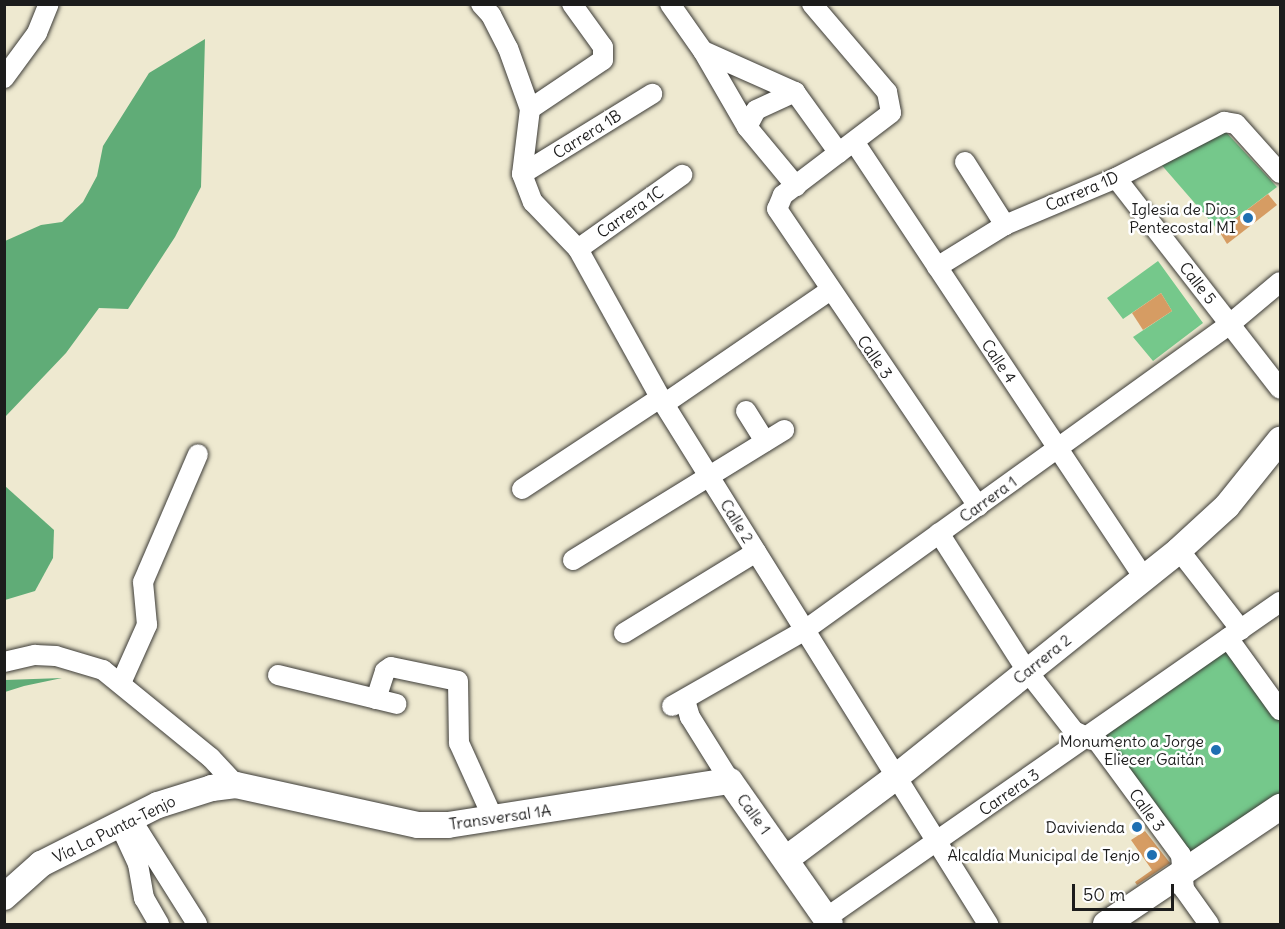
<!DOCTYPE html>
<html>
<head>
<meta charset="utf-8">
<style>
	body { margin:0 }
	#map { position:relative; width:1285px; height:929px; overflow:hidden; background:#eee9d0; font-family:Delius,sans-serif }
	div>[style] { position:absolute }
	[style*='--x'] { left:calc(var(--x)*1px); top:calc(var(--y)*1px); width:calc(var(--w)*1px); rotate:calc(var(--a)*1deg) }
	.green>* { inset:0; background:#75c88b }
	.forest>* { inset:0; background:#60ac77 }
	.building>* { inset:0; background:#d69c63 }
	.roads { filter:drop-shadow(0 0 2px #3c3b37) drop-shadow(0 0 2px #3c3b37) }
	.minor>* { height:20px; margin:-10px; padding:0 10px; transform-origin:10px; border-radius:10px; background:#fff }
	.major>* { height:26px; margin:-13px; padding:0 13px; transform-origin:13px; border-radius:13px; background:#fff }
	.dots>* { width:16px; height:16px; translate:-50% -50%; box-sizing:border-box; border:3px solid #fff; border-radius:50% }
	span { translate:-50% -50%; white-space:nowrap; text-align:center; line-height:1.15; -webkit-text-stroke:5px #fff; paint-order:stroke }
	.street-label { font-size:16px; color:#1c1c1c }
	.poi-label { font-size:16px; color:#1c1c1c }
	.right { translate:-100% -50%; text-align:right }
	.frame { position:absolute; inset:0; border:6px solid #1c1c1c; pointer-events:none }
	.scale { position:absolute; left:1072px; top:884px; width:102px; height:27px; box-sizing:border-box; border:3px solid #1c1c1c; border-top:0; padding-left:8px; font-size:18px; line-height:21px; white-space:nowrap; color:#1c1c1c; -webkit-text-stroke:4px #fff; paint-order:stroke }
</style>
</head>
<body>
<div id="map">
	<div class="green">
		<i style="clip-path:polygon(1224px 130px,1277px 187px,1219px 231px,1159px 162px)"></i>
		<i style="clip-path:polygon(1158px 261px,1203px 323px,1153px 361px,1133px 337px,1172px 311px,1161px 293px,1123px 319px,1107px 298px)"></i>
		<i style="clip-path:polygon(1229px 648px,1280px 721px,1280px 793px,1190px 857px,1104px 736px)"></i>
	</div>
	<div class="forest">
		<i style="clip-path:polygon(205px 39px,201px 187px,175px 237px,128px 309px,99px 308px,66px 353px,5px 417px,5px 241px,41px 225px,62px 222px,83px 202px,97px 176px,103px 146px,149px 73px)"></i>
		<i style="clip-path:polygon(5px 486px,54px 530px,53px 558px,35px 591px,5px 600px)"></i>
		<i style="clip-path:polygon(62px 678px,24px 686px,5px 692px,5px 680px)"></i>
	</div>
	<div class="building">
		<i style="clip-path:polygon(1268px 194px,1277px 205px,1227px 244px,1219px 231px)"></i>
		<i style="clip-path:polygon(1161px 293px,1172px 311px,1143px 330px,1132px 313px)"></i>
		<i style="clip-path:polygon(1145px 831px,1170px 863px,1137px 885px,1135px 882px,1152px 870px,1131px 840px)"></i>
	</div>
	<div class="roads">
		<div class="minor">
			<i style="--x:481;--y:4;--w:15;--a:48"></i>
			<i style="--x:491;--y:15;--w:37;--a:63"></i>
			<i style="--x:508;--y:48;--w:65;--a:70.2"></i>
			<i style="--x:530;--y:109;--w:65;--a:97"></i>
			<i style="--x:522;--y:174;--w:30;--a:69"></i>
			<i style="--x:533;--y:202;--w:65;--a:46.2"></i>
			<i style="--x:578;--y:249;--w:177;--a:61"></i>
			<i style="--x:664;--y:404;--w:613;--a:58.07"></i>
			<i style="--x:670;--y:4;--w:57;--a:54.9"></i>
			<i style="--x:703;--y:51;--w:88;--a:59.9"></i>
			<i style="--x:747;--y:127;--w:77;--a:50.3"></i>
			<i style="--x:812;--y:4;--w:116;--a:49.6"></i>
			<i style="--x:887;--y:92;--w:21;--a:79"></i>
			<i style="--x:891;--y:113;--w:136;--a:142.8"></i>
			<i style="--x:783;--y:195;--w:15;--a:113"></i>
			<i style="--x:777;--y:209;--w:359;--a:55.9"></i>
			<i style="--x:703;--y:51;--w:101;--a:24"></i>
			<i style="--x:795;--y:92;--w:75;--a:54.2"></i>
			<i style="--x:4;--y:78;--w:56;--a:-53.7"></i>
			<i style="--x:37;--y:33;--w:31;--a:-68"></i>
			<i style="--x:530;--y:109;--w:88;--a:-33.9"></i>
			<i style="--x:603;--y:60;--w:13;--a:-90"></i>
			<i style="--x:603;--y:47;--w:53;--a:-125.8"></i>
			<i style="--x:747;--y:127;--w:19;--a:-62"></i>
			<i style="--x:756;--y:110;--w:43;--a:-24.8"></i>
			<i style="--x:855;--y:143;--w:522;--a:56.4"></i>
			<i style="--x:965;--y:162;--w:75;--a:57.6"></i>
			<i style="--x:522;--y:174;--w:153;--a:-31.6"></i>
			<i style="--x:1116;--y:178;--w:267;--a:52.1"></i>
			<i style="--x:578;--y:249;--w:128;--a:-35.4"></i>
			<i style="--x:937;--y:267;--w:80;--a:-31.7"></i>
			<i style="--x:1005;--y:225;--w:121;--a:-22.9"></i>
			<i style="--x:1116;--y:178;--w:122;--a:-27.4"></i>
			<i style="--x:1224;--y:122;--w:12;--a:9"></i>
			<i style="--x:1236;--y:124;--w:66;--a:48.1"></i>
			<i style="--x:664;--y:404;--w:200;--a:-34.4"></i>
			<i style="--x:746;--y:411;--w:36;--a:58"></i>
			<i style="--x:522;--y:489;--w:165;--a:-33.4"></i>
			<i style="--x:939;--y:533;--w:164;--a:57.5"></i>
			<i style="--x:1027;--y:671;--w:76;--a:51.9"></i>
			<i style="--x:1074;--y:731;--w:26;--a:25"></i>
			<i style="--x:1098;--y:742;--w:140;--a:53.7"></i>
			<i style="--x:1181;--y:855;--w:34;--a:85"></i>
			<i style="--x:1184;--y:889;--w:43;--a:54.5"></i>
			<i style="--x:1179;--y:550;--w:101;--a:52.2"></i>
			<i style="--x:573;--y:560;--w:248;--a:-31.6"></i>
			<i style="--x:624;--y:633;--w:155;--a:-31.5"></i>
			<i style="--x:1228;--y:638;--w:89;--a:54.2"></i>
			<i style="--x:4;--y:662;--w:32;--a:-13"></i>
			<i style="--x:35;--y:655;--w:21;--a:3"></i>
			<i style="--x:56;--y:656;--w:49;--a:16.6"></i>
			<i style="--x:103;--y:670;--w:139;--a:39.2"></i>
			<i style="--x:211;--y:758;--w:37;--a:47"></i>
			<i style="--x:278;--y:675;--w:122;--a:13.7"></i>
			<i style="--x:121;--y:683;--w:64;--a:-65.9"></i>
			<i style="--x:147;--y:625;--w:43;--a:-95.3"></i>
			<i style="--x:143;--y:582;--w:139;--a:-66.7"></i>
			<i style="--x:376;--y:699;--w:29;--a:-72"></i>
			<i style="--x:385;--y:671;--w:7;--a:-34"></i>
			<i style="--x:391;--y:667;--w:68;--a:11.8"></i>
			<i style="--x:458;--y:681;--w:62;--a:89.1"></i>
			<i style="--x:459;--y:743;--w:85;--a:65.6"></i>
			<i style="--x:685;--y:700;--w:18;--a:74"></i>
			<i style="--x:690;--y:717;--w:75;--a:58"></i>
			<i style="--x:672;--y:706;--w:153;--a:-29.7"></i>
			<i style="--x:805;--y:630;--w:524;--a:-35.75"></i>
			<i style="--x:1230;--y:324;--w:65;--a:-40"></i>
			<i style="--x:131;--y:819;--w:124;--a:57.8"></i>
			<i style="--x:120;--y:825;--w:43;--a:65.2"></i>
			<i style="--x:138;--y:864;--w:35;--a:80"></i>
			<i style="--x:144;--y:898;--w:30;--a:60"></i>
			<i style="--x:826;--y:918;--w:553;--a:-34.84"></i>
		</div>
		<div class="major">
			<i style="--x:786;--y:859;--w:137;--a:-36.7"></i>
			<i style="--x:896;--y:777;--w:363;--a:-38.7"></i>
			<i style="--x:1179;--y:550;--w:65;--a:-42.5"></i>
			<i style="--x:1227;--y:506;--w:85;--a:-51.2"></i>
			<i style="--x:4;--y:897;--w:50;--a:-41.7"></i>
			<i style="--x:41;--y:864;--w:131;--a:-26.8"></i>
			<i style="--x:158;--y:805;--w:57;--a:-17.5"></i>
			<i style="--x:212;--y:788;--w:24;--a:-7"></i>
			<i style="--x:236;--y:785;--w:186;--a:12.4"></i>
			<i style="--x:418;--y:825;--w:30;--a:0"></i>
			<i style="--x:448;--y:825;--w:285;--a:-8.9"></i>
			<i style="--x:730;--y:781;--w:174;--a:55"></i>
			<i style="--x:1106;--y:924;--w:210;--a:-33.9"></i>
		</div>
	</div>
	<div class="dots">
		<i style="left:1248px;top:218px;background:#1f6fb2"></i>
		<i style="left:1216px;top:750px;background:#1f6fb2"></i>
		<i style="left:1137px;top:827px;background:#1f6fb2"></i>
		<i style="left:1152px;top:855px;background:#1f6fb2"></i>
	</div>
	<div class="street-label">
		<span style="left:587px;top:134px;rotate:-32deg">Carrera 1B</span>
		<span style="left:1082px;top:191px;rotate:-23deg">Carrera 1D</span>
		<span style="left:630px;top:212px;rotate:-35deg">Carrera 1C</span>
		<span style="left:1198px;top:283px;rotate:52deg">Calle 5</span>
		<span style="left:875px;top:357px;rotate:55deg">Calle 3</span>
		<span style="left:999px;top:361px;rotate:56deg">Calle 4</span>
		<span style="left:988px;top:499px;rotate:-36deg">Carrera 1</span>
		<span style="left:737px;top:521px;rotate:58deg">Calle 2</span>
		<span style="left:1042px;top:659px;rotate:-39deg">Carrera 2</span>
		<span style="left:1009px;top:792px;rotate:-35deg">Carrera 3</span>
		<span style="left:1147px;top:810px;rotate:54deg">Calle 3</span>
		<span style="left:754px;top:814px;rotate:54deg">Calle 1</span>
		<span style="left:500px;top:817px;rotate:-8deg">Transversal 1A</span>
		<span style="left:114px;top:829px;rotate:-26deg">Vía La Punta-Tenjo</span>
	</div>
	<div class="poi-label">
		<span class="right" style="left:1236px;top:218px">Iglesia de Dios<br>Pentecostal MI</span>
		<span class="right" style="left:1204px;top:750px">Monumento a Jorge<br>Eliecer Gaitán</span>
		<span class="right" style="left:1125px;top:827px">Davivienda</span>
		<span class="right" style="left:1140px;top:855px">Alcaldía Municipal de Tenjo</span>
	</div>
	<div class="frame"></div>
	<div class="scale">50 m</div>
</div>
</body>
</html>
